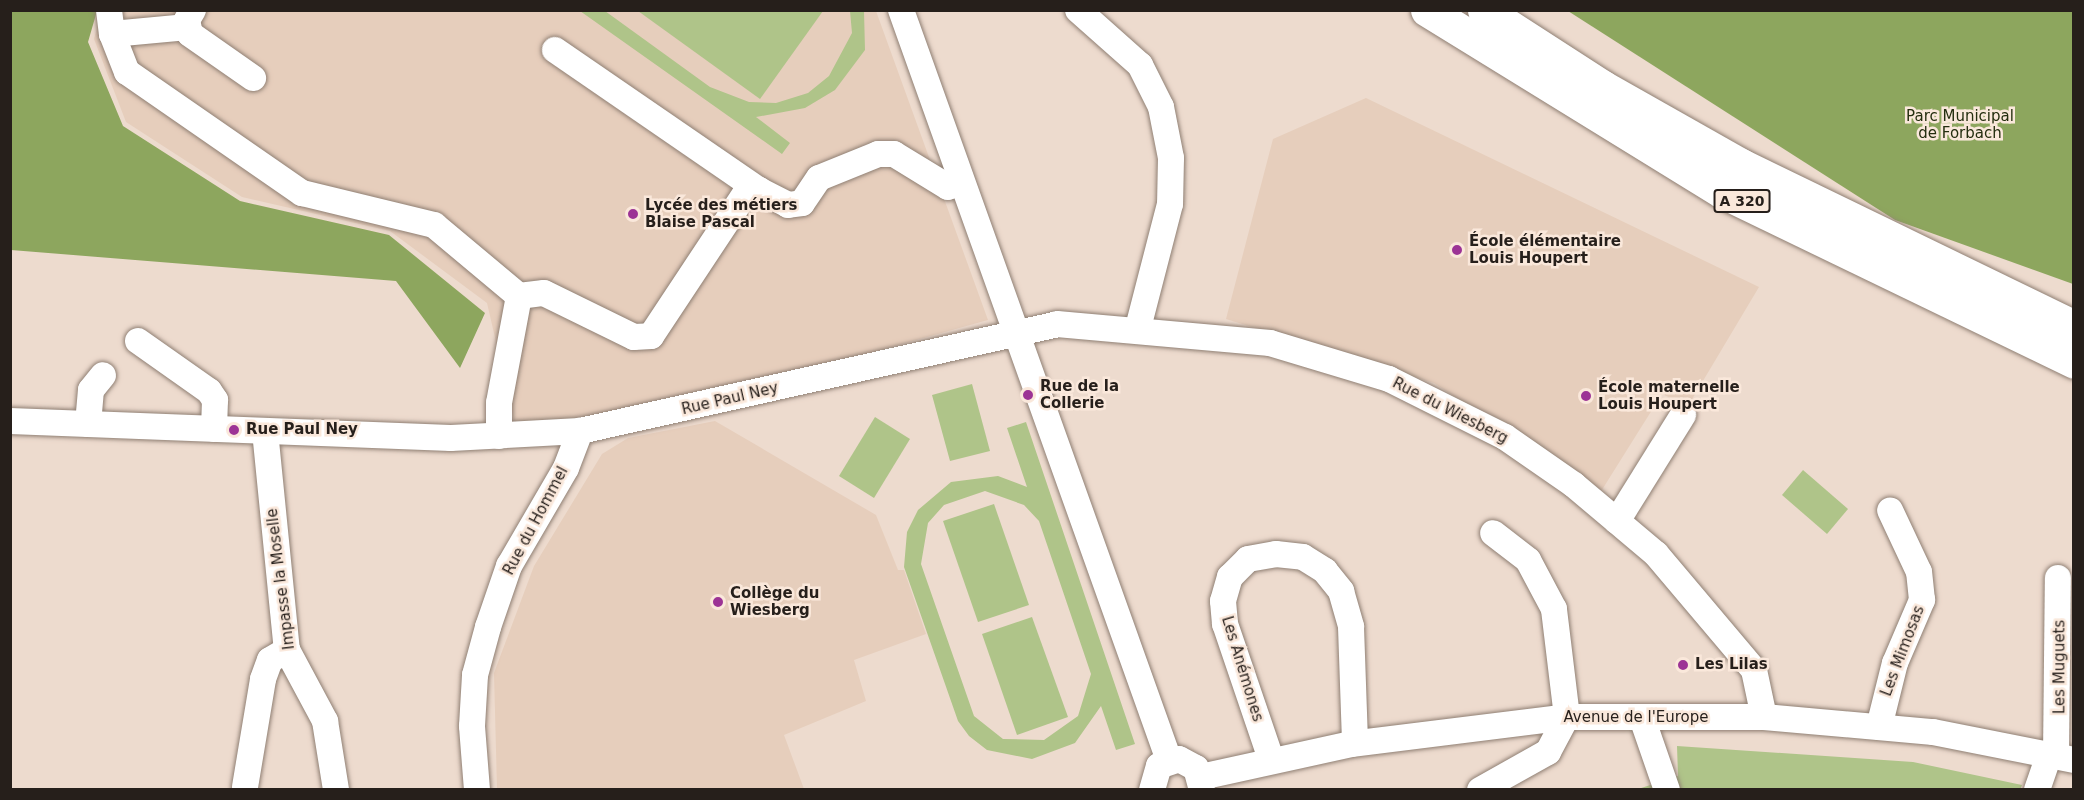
<!DOCTYPE html>
<html>
<head>
<meta charset="utf-8">
<style>
	body { margin:0 }
	#map { position:relative; width:2084px; height:800px; overflow:hidden; background:#eddbce; font-family:"DejaVu Sans",sans-serif }
	div>[style] { position:absolute }
	[style*='--x'] { left:calc(var(--x)*1px); top:calc(var(--y)*1px); width:calc(var(--w)*1px); rotate:calc(var(--a)*1deg) }
	.built>* { inset:0; background:#e6cebc }
	.green>* { inset:0; background:#afc489 }
	.forest>* { inset:0; background:#8da65e }
	.roads { filter:drop-shadow(0 0 2px #8f7f73) drop-shadow(0 0 2px #8f7f73) }
	.minor>* { height:26px; margin:-13px; padding:0 13px; transform-origin:13px; border-radius:13px; background:#fff }
	.highway>* { height:33px; margin:-16.5px; padding:0 16.5px; transform-origin:16.5px; border-radius:16.5px; background:#fff }
	.dots>* { width:16px; height:16px; translate:-50% -50%; box-sizing:border-box; border:3px solid #fae8db; border-radius:50% }
	span { translate:-50% -50%; white-space:nowrap; text-align:center; line-height:1.15; -webkit-text-stroke:5px #fae8db; paint-order:stroke }
	.shield-label span { padding:2px 4px; background:#fae8db; border:2px solid; border-radius:4px; -webkit-text-stroke-width:0 }
	.shield-label { font-size:14px; color:#261f1b; font-weight:700 }
	.park-label { font-size:15px; color:#242e0f }
	.poi-label { font-size:15px; color:#261f1b; font-weight:700 }
	.left { translate:0 -50%; text-align:left }
	.street-label { font-size:15px; color:#261f1b }
	.frame { position:absolute; inset:0; border:12px solid #261f1b; pointer-events:none }
</style>
</head>
<body>
<div id="map">
	<div class="built">
		<i style="clip-path:polygon(102px 10px,876px 11px,988px 320px,679px 406px,516px 428px,487px 303px,390px 231px,242px 197px,126px 122px,94px 39px)"></i>
		<i style="clip-path:polygon(1366px 98px,1759px 287px,1688px 406px,1662px 394px,1600px 493px,1434px 383px,1226px 319px,1273px 139px)"></i>
		<i style="clip-path:polygon(715px 421px,876px 515px,898px 570px,904px 570px,926px 634px,854px 660px,866px 701px,784px 735px,804px 789px,497px 789px,494px 673px,534px 566px,602px 454px,628px 438px)"></i>
	</div>
	<div class="green">
		<i style="clip-path:polygon(580px 11px,605px 11px,710px 87px,749px 102px,776px 103px,808px 93px,829px 76px,852px 33px,850px 11px,864px 11px,865px 50px,835px 90px,805px 108px,756px 117px,790px 143px,782px 154px)"></i>
		<i style="clip-path:polygon(638px 11px,823px 11px,760px 99px)"></i>
		<i style="clip-path:polygon(972px 384px,990px 451px,950px 461px,932px 395px)"></i>
		<i style="clip-path:polygon(875px 417px,910px 439px,874px 498px,839px 476px)"></i>
		<i style="clip-path:polygon(evenodd,1026px 422px,1135px 744px,1116px 750px,1101px 706px,1075px 743px,1032px 759px,987px 750px,969px 736px,958px 721px,904px 567px,907px 532px,918px 510px,951px 482px,998px 476px,1027px 487px,1007px 428px,1026px 422px,985px 491px,1024px 505px,1039px 521px,1091px 674px,1078px 716px,1044px 740px,1003px 739px,974px 716px,921px 564px,928px 523px,944px 505px,985px 491px)"></i>
		<i style="clip-path:polygon(1803px 470px,1848px 509px,1827px 534px,1782px 495px)"></i>
		<i style="clip-path:polygon(994px 504px,1029px 605px,978px 622px,943px 521px)"></i>
		<i style="clip-path:polygon(1032px 617px,1068px 717px,1017px 735px,982px 634px)"></i>
		<i style="clip-path:polygon(1677px 746px,1913px 762px,2022px 785px,2020px 790px,1635px 790px,1678px 776px)"></i>
	</div>
	<div class="forest">
		<i style="clip-path:polygon(10px 11px,97px 11px,88px 42px,123px 126px,240px 201px,389px 235px,485px 313px,460px 368px,396px 281px,11px 250px)"></i>
		<i style="clip-path:polygon(1568px 11px,2073px 11px,2073px 284px,1895px 220px)"></i>
	</div>
	<div class="roads">
		<div class="minor">
			<i style="--x:109;--y:10;--w:24;--a:83"></i>
			<i style="--x:112;--y:34;--w:41;--a:68.5"></i>
			<i style="--x:127;--y:72;--w:213;--a:34.7"></i>
			<i style="--x:302;--y:193;--w:136;--a:13.6"></i>
			<i style="--x:434;--y:225;--w:111;--a:39.9"></i>
			<i style="--x:519;--y:296;--w:109;--a:100.6"></i>
			<i style="--x:499;--y:403;--w:33;--a:90"></i>
			<i style="--x:193;--y:10;--w:12;--a:121"></i>
			<i style="--x:187;--y:20;--w:14;--a:78"></i>
			<i style="--x:190;--y:34;--w:77;--a:34.9"></i>
			<i style="--x:901;--y:10;--w:796;--a:70.34"></i>
			<i style="--x:1078;--y:10;--w:83;--a:41.6"></i>
			<i style="--x:1140;--y:65;--w:47;--a:63.4"></i>
			<i style="--x:1161;--y:107;--w:52;--a:78.9"></i>
			<i style="--x:1171;--y:158;--w:46;--a:91.2"></i>
			<i style="--x:1170;--y:204;--w:128;--a:104.5"></i>
			<i style="--x:112;--y:34;--w:76;--a:-5.3"></i>
			<i style="--x:555;--y:50;--w:247;--a:34.5"></i>
			<i style="--x:519;--y:296;--w:25;--a:-7"></i>
			<i style="--x:544;--y:293;--w:100;--a:26.1"></i>
			<i style="--x:634;--y:337;--w:17;--a:-3"></i>
			<i style="--x:651;--y:336;--w:170;--a:-56.5"></i>
			<i style="--x:745;--y:194;--w:15;--a:-16"></i>
			<i style="--x:759;--y:190;--w:33;--a:27"></i>
			<i style="--x:788;--y:205;--w:14;--a:-8"></i>
			<i style="--x:802;--y:203;--w:30;--a:-56"></i>
			<i style="--x:819;--y:178;--w:64;--a:-22.1"></i>
			<i style="--x:878;--y:154;--w:16;--a:0"></i>
			<i style="--x:894;--y:154;--w:63;--a:31.4"></i>
			<i style="--x:948;--y:187;--w:13;--a:-18"></i>
			<i style="--x:138;--y:341;--w:87;--a:35.2"></i>
			<i style="--x:209;--y:391;--w:11;--a:56"></i>
			<i style="--x:215;--y:400;--w:29;--a:92"></i>
			<i style="--x:10;--y:421;--w:441;--a:2.2"></i>
			<i style="--x:451;--y:438;--w:129;--a:-3.1"></i>
			<i style="--x:580;--y:431;--w:489;--a:-12.6"></i>
			<i style="--x:1057;--y:324;--w:214;--a:5.1"></i>
			<i style="--x:1270;--y:343;--w:124;--a:16.8"></i>
			<i style="--x:1389;--y:379;--w:130;--a:26.6"></i>
			<i style="--x:1505;--y:437;--w:84;--a:34.8"></i>
			<i style="--x:1574;--y:485;--w:107;--a:40.1"></i>
			<i style="--x:1656;--y:554;--w:152;--a:49.8"></i>
			<i style="--x:1754;--y:670;--w:48;--a:78"></i>
			<i style="--x:88;--y:424;--w:34;--a:-85"></i>
			<i style="--x:91;--y:390;--w:19;--a:-51"></i>
			<i style="--x:265;--y:431;--w:220;--a:84.3"></i>
			<i style="--x:287;--y:650;--w:81;--a:61.8"></i>
			<i style="--x:325;--y:721;--w:70;--a:80.9"></i>
			<i style="--x:1617;--y:521;--w:125;--a:-58.1"></i>
			<i style="--x:1642;--y:718;--w:76;--a:70.9"></i>
			<i style="--x:1879;--y:727;--w:66;--a:-76"></i>
			<i style="--x:1895;--y:663;--w:69;--a:-66.8"></i>
			<i style="--x:1922;--y:600;--w:28;--a:-96"></i>
			<i style="--x:1919;--y:572;--w:68;--a:-115.1"></i>
			<i style="--x:2056;--y:755;--w:177;--a:-89.4"></i>
			<i style="--x:1271;--y:759;--w:143;--a:-108.8"></i>
			<i style="--x:1225;--y:624;--w:23;--a:-95"></i>
			<i style="--x:1223;--y:601;--w:25;--a:-74"></i>
			<i style="--x:1230;--y:577;--w:25;--a:-45"></i>
			<i style="--x:1248;--y:559;--w:28;--a:-10"></i>
			<i style="--x:1276;--y:554;--w:27;--a:6"></i>
			<i style="--x:1303;--y:557;--w:26;--a:32"></i>
			<i style="--x:1325;--y:571;--w:26;--a:51"></i>
			<i style="--x:1341;--y:591;--w:37;--a:74"></i>
			<i style="--x:1351;--y:627;--w:116;--a:88"></i>
			<i style="--x:1201;--y:777;--w:154;--a:-12.4"></i>
			<i style="--x:1351;--y:744;--w:218;--a:-7.1"></i>
			<i style="--x:1567;--y:717;--w:197;--a:0"></i>
			<i style="--x:1764;--y:717;--w:170;--a:5.1"></i>
			<i style="--x:1933;--y:732;--w:144;--a:11.2"></i>
			<i style="--x:245;--y:787;--w:109;--a:-80.5"></i>
			<i style="--x:263;--y:679;--w:20;--a:-70"></i>
			<i style="--x:270;--y:660;--w:20;--a:-30"></i>
			<i style="--x:477;--y:790;--w:64;--a:-94.5"></i>
			<i style="--x:472;--y:726;--w:51;--a:-86.6"></i>
			<i style="--x:475;--y:675;--w:50;--a:-74.8"></i>
			<i style="--x:488;--y:627;--w:65;--a:-71"></i>
			<i style="--x:509;--y:566;--w:113;--a:-59.8"></i>
			<i style="--x:566;--y:468;--w:40;--a:-69"></i>
			<i style="--x:1152;--y:790;--w:25;--a:-74"></i>
			<i style="--x:1159;--y:766;--w:21;--a:-19"></i>
			<i style="--x:1179;--y:759;--w:19;--a:28"></i>
			<i style="--x:1196;--y:768;--w:23;--a:75"></i>
			<i style="--x:1480;--y:790;--w:78;--a:-29.2"></i>
			<i style="--x:1548;--y:752;--w:40;--a:-62"></i>
			<i style="--x:1567;--y:717;--w:109;--a:-96.9"></i>
			<i style="--x:1554;--y:609;--w:55;--a:-118"></i>
			<i style="--x:1528;--y:560;--w:44;--a:-142.4"></i>
			<i style="--x:2037;--y:790;--w:39;--a:-71"></i>
		</div>
		<div class="highway">
			<i style="--x:1427;--y:10;--w:347;--a:31.6"></i>
			<i style="--x:1723;--y:192;--w:390;--a:25.8"></i>
			<i style="--x:1484;--y:10;--w:142;--a:32.9"></i>
			<i style="--x:1603;--y:87;--w:159;--a:29.5"></i>
			<i style="--x:1741;--y:165;--w:370;--a:25.9"></i>
		</div>
	</div>
	<div class="dots">
		<i style="left:633px;top:214px;background:#9c3395"></i>
		<i style="left:1457px;top:250px;background:#9c3395"></i>
		<i style="left:1028px;top:395px;background:#9c3395"></i>
		<i style="left:1586px;top:396px;background:#9c3395"></i>
		<i style="left:234px;top:430px;background:#9c3395"></i>
		<i style="left:718px;top:602px;background:#9c3395"></i>
		<i style="left:1683px;top:665px;background:#9c3395"></i>
	</div>
	<div class="shield-label">
		<span style="left:1742px;top:201px">A 320</span>
	</div>
	<div class="park-label">
		<span style="left:1960px;top:125px">Parc Municipal<br>de Forbach</span>
	</div>
	<div class="poi-label">
		<span class="left" style="left:645px;top:214px">Lycée des métiers<br>Blaise Pascal</span>
		<span class="left" style="left:1469px;top:250px">École élémentaire<br>Louis Houpert</span>
		<span class="left" style="left:1040px;top:395px">Rue de la<br>Collerie</span>
		<span class="left" style="left:1598px;top:396px">École maternelle<br>Louis Houpert</span>
		<span class="left" style="left:246px;top:430px">Rue Paul Ney</span>
		<span class="left" style="left:730px;top:602px">Collège du<br>Wiesberg</span>
		<span class="left" style="left:1695px;top:665px">Les Lilas</span>
	</div>
	<div class="street-label">
		<span style="left:730px;top:399px;rotate:-13deg">Rue Paul Ney</span>
		<span style="left:1450px;top:411px;rotate:27deg">Rue du Wiesberg</span>
		<span style="left:536px;top:521px;rotate:-62deg">Rue du Hommel</span>
		<span style="left:281px;top:579px;rotate:-97deg">Impasse la Moselle</span>
		<span style="left:1903px;top:651px;rotate:-69deg">Les Mimosas</span>
		<span style="left:2060px;top:667px;rotate:-90deg">Les Muguets</span>
		<span style="left:1242px;top:669px;rotate:73deg">Les Anémones</span>
		<span style="left:1636px;top:718px">Avenue de l'Europe</span>
	</div>
	<div class="frame"></div>
</div>
</body>
</html>
